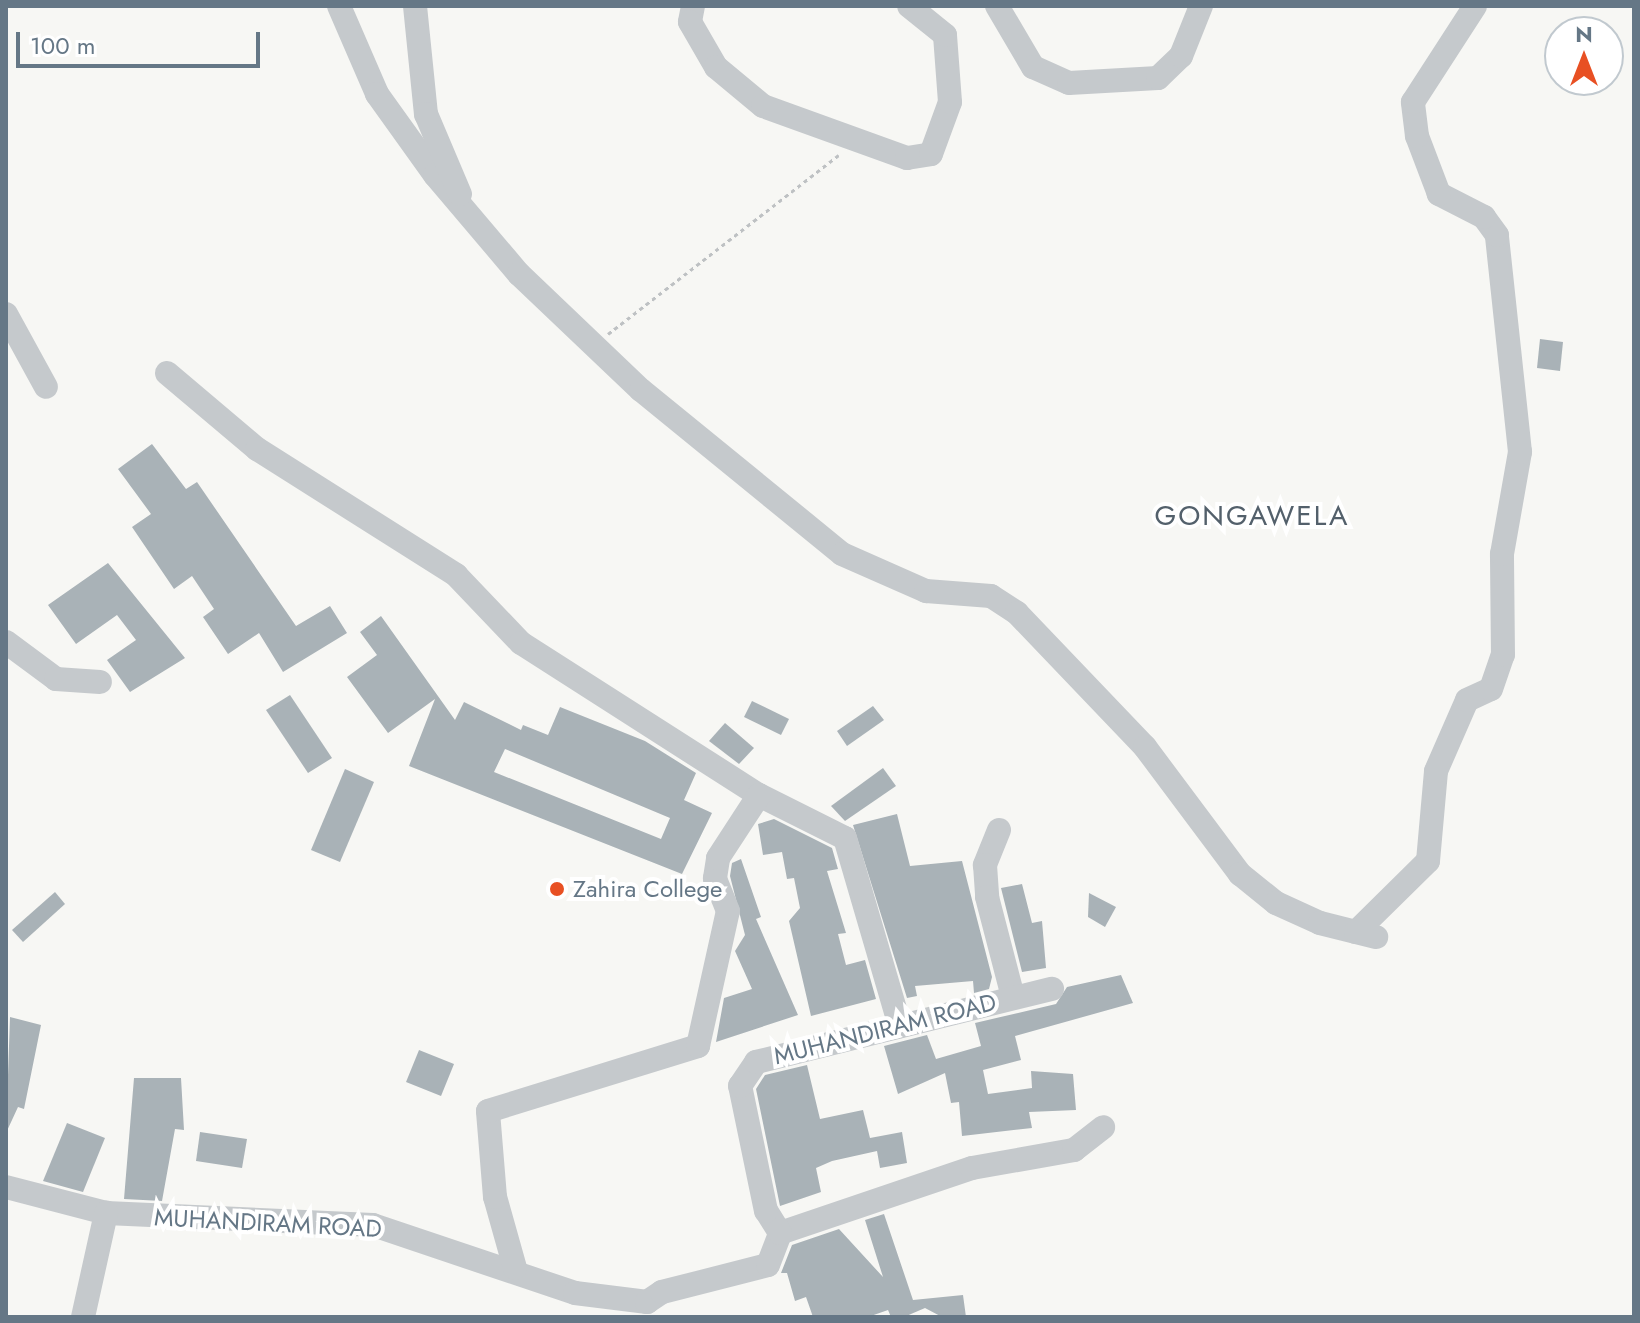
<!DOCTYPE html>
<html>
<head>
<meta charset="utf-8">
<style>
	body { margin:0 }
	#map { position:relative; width:1640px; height:1323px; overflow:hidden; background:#f7f7f4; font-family:Jost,sans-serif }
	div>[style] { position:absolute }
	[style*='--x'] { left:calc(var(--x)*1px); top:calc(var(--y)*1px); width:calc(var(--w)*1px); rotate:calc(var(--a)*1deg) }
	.building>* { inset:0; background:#a9b2b7 }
	.path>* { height:3px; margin-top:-1.5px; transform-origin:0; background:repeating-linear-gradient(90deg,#bec1c3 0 4px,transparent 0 8px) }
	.minor>* { height:24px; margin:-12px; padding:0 12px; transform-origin:12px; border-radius:12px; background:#c5c9cc }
	.dots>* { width:22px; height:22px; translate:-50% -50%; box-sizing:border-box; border:4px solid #fff; border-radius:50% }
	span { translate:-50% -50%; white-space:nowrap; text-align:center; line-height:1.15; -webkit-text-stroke:8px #fff; paint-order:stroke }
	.poi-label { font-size:24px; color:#657786 }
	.left { translate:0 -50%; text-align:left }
	.street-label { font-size:24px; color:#657786 }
	.quarter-label { font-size:28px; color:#53606b; letter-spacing:2px }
	.frame { position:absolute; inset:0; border:8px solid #657786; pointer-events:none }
	.north { position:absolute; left:1544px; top:16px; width:80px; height:80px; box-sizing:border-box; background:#fff; border:2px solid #c1c9cf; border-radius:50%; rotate:0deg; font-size:22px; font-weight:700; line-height:32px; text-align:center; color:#657786 }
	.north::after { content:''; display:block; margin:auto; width:28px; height:36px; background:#e85023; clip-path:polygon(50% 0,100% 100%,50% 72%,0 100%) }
	.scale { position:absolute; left:16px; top:32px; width:244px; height:36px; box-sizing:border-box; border:4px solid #657786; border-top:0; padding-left:10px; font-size:24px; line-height:28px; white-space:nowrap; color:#657786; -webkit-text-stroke:6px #fff; paint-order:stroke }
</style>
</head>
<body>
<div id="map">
	<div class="building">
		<i style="clip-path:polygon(1540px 339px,1563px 342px,1560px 371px,1537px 368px)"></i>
		<i style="clip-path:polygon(152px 444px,186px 489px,197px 482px,296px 626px,330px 606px,347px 633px,283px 672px,259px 633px,228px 654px,203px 617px,214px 609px,192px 576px,174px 589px,132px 527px,151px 514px,118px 469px)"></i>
		<i style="clip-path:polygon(108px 563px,185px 658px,130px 692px,107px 660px,136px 640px,117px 615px,76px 644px,48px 605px)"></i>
		<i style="clip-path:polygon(evenodd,381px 616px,455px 720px,464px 702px,521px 730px,523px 725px,548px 735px,560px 707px,645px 741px,696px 773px,684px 800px,712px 813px,682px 874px,409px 766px,435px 699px,388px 733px,347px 677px,377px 655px,360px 632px,381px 616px,505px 749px,670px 818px,661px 839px,494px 772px,505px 749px)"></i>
		<i style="clip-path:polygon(290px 695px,332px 758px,308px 773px,266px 710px)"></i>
		<i style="clip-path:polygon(752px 701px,789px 719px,781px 735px,744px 717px)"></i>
		<i style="clip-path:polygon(873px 706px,884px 720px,847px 746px,837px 731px)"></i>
		<i style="clip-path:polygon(725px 723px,754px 748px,739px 764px,709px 741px)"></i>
		<i style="clip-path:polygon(883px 768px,896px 786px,845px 821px,831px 806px)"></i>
		<i style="clip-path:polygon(345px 769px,374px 782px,340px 862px,311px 850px)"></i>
		<i style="clip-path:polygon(897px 814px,910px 866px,962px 861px,992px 977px,989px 989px,974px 993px,973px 981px,915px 986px,917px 996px,907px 998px,853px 825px)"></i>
		<i style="clip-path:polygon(774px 819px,832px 848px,838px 869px,827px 871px,846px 933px,838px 934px,846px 965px,865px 960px,876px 999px,811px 1016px,789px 921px,800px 908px,794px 878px,787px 879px,782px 852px,763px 855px,758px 824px)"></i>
		<i style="clip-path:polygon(741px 859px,761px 917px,756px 919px,798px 1015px,716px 1042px,724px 998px,752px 989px,735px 951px,745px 935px,730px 876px,732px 863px)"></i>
		<i style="clip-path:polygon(1022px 884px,1032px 923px,1042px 921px,1046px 968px,1022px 972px,1001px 888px)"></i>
		<i style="clip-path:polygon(55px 892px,65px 904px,23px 942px,12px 930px)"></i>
		<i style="clip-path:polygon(1089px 893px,1116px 907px,1105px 927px,1088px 917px)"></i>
		<i style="clip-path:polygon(1121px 975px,1133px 1003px,1015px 1036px,1021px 1060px,983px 1070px,988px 1094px,1032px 1088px,1031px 1071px,1073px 1074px,1076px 1110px,1029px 1112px,1032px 1128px,962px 1136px,959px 1102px,951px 1103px,945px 1073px,898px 1094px,884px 1046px,927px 1035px,936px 1059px,981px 1046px,975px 1023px,1056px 1004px,1067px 987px)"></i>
		<i style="clip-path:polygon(10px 1017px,41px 1025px,24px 1109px,18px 1107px,6px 1133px)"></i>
		<i style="clip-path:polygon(419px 1050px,454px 1064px,441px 1096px,406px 1082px)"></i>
		<i style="clip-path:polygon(807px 1065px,820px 1119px,863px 1110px,870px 1138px,902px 1132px,907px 1163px,880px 1168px,877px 1151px,832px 1161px,816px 1168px,821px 1192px,780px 1206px,756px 1089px,765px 1075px)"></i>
		<i style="clip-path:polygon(134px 1078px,181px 1078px,184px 1130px,175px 1129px,162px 1201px,124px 1199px)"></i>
		<i style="clip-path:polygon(67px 1123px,105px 1138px,83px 1192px,43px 1181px)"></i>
		<i style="clip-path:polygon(200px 1132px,247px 1139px,242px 1168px,196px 1161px)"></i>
		<i style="clip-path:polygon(884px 1214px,913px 1300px,963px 1295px,966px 1317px,942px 1317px,925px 1308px,904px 1317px,891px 1317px,888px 1310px,868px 1317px,813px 1317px,806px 1297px,795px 1301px,787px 1273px,781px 1273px,792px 1245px,839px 1229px,883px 1277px,865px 1220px)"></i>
	</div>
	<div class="path">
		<i style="--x:608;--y:334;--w:292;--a:-37.8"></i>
	</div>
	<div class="minor">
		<i style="--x:339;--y:6;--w:96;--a:66.6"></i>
		<i style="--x:377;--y:94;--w:100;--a:54.4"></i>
		<i style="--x:435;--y:175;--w:130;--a:49.7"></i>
		<i style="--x:519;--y:274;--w:168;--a:43.6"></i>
		<i style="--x:641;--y:390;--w:259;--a:39.2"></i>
		<i style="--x:842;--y:554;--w:92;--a:23.8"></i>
		<i style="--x:926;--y:591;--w:65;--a:4.4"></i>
		<i style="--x:991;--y:596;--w:31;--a:33"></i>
		<i style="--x:1017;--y:613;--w:185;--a:46.3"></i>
		<i style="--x:1145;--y:747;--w:159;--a:53.2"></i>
		<i style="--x:1240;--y:874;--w:46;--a:38.9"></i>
		<i style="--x:1276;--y:903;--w:48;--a:24.4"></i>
		<i style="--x:1320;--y:923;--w:58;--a:14"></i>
		<i style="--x:415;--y:6;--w:109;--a:84.2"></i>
		<i style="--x:426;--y:114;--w:87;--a:67"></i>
		<i style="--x:693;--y:6;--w:16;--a:101"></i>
		<i style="--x:690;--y:22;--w:52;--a:60"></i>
		<i style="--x:716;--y:67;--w:61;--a:39.7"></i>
		<i style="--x:763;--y:106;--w:153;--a:19.9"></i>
		<i style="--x:907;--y:158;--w:24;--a:-9"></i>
		<i style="--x:931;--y:154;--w:55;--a:-69.9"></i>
		<i style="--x:950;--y:102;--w:67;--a:-94.3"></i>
		<i style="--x:945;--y:35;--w:46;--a:-141.1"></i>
		<i style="--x:997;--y:6;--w:71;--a:59.5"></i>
		<i style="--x:1033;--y:67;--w:39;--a:24"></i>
		<i style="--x:1069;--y:83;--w:89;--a:-3.2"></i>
		<i style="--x:1158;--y:78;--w:32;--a:-44"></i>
		<i style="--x:1181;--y:56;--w:54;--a:-68.2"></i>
		<i style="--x:6;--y:314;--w:83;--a:61.3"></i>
		<i style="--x:167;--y:373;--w:118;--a:40.2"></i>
		<i style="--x:257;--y:449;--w:236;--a:32.3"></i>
		<i style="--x:456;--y:575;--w:94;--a:46.3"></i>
		<i style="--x:521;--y:643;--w:282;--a:32.6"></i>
		<i style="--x:759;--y:795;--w:96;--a:26.6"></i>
		<i style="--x:845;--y:838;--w:196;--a:73.7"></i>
		<i style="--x:6;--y:642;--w:62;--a:36.5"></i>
		<i style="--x:56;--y:679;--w:44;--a:3.9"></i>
		<i style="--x:999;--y:830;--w:38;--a:112"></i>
		<i style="--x:985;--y:865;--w:32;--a:86"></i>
		<i style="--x:987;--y:897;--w:103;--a:75.4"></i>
		<i style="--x:1356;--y:932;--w:101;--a:-44.6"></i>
		<i style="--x:1428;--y:861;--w:90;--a:-84.9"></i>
		<i style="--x:1436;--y:771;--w:77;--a:-66.4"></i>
		<i style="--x:1467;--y:700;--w:26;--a:-25"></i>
		<i style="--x:1491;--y:689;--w:36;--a:-71"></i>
		<i style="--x:1503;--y:655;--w:101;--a:-90.6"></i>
		<i style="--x:1502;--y:554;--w:104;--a:-80"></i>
		<i style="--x:1520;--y:452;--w:218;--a:-96.1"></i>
		<i style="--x:1497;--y:235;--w:22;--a:-126"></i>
		<i style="--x:1484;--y:217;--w:51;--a:-152.9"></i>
		<i style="--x:1439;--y:194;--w:62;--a:-110.8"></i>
		<i style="--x:1417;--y:136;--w:34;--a:-97"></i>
		<i style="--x:1413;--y:102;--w:114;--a:-57.1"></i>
		<i style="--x:6;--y:1187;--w:103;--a:14.6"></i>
		<i style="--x:106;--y:1213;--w:267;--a:2.6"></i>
		<i style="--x:373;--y:1225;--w:213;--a:18.6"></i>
		<i style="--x:575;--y:1293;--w:73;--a:7.1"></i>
		<i style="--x:647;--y:1302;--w:18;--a:-34"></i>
		<i style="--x:662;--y:1292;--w:109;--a:-14.3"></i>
		<i style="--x:768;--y:1265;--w:34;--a:-69"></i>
		<i style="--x:780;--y:1233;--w:203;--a:-18.7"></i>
		<i style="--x:972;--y:1168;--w:104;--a:-10"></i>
		<i style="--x:1074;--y:1150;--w:37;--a:-38"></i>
		<i style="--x:780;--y:1233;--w:26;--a:-122"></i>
		<i style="--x:766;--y:1211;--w:128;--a:-101.7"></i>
		<i style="--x:740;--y:1086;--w:29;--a:-56"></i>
		<i style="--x:756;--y:1062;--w:305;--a:-13.9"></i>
		<i style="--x:515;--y:1268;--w:74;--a:-105.7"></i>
		<i style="--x:495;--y:1197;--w:86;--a:-94.7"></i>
		<i style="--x:488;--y:1111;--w:220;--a:-17.2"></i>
		<i style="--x:698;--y:1046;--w:138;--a:-77.5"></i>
		<i style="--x:728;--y:911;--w:35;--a:-112"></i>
		<i style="--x:715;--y:878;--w:20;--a:-81"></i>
		<i style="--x:718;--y:858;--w:75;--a:-56.9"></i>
		<i style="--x:83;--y:1317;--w:107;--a:-77.5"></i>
	</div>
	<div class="dots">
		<i style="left:557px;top:889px;background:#e85023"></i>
	</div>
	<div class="poi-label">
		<span class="left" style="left:573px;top:889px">Zahira College</span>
	</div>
	<div class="street-label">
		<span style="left:885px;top:1029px;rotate:-14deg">MUHANDIRAM ROAD</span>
		<span style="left:268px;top:1223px;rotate:3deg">MUHANDIRAM ROAD</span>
	</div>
	<div class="quarter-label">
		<span style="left:1252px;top:516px">GONGAWELA</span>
	</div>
	<div class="frame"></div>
	<div class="north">N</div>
	<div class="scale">100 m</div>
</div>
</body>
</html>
